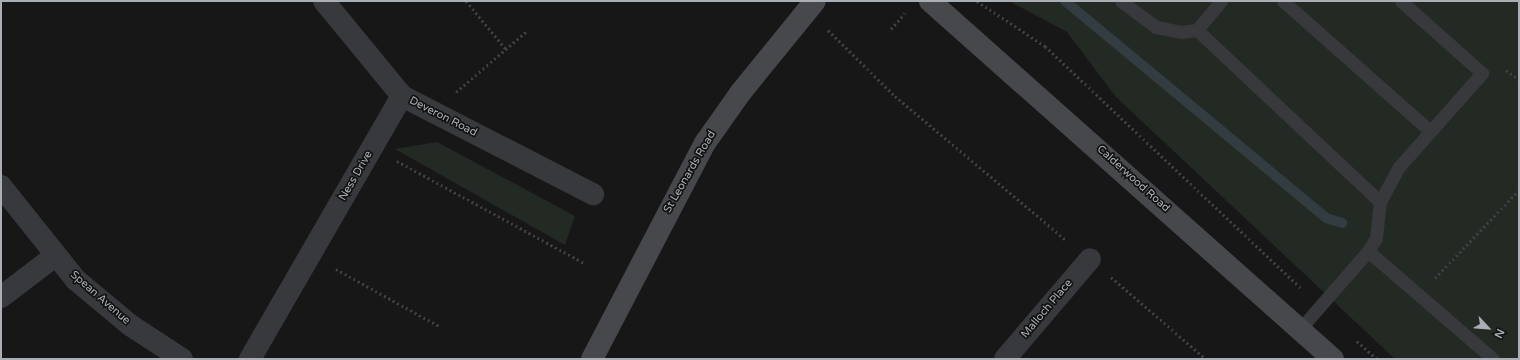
<!DOCTYPE html>
<html>
<head>
<meta charset="utf-8">
<style>
	body { margin:0 }
	#map { position:relative; width:1520px; height:360px; overflow:hidden; background:#171718; font-family:"Varela Round",sans-serif }
	div>[style] { position:absolute }
	[style*='--x'] { left:calc(var(--x)*1px); top:calc(var(--y)*1px); width:calc(var(--w)*1px); rotate:calc(var(--a)*1deg) }
	.green>* { inset:0; background:#232a24 }
	.stream>* { height:10px; margin:-5px; padding:0 5px; transform-origin:5px; border-radius:5px; background:#333c41 }
	.path>* { height:2.5px; margin-top:-1.25px; transform-origin:0; background:repeating-linear-gradient(90deg,#3e4043 0 2px,transparent 0 5px) }
	.lane>* { height:13px; margin:-6.5px; padding:0 6.5px; transform-origin:6.5px; border-radius:6.5px; background:#38393d }
	.street>* { height:22px; margin:-11px; padding:0 11px; transform-origin:11px; border-radius:11px; background:#38393d }
	.secondary>* { height:22px; margin:-11px; padding:0 11px; transform-origin:11px; border-radius:11px; background:#46484c }
	span { translate:-50% -50%; white-space:nowrap; text-align:center; line-height:1.15; -webkit-text-stroke:3.5px #121213; paint-order:stroke }
	.street-label { font-size:11px; color:#aaafb6 }
	.frame { position:absolute; inset:0; border:2px solid #aaafb6; pointer-events:none }
	.north { position:absolute; left:1468px; top:308px; width:40px; height:40px; -webkit-text-stroke:3px #121213; paint-order:stroke; rotate:116deg; font-size:11px; font-weight:700; line-height:16px; text-align:center; color:#aaafb6 }
	.north::after { content:''; display:block; margin:auto; width:14px; height:18px; background:#aaafb6; clip-path:polygon(50% 0,100% 100%,50% 72%,0 100%) }
</style>
</head>
<body>
<div id="map">
	<div class="green">
		<i style="clip-path:polygon(1009px 1px,1519px 1px,1519px 359px,1395px 359px,1116px 97px,1067px 32px)"></i>
		<i style="clip-path:polygon(437px 142px,575px 216px,565px 245px,395px 149px)"></i>
	</div>
	<div class="stream">
		<i style="--x:1065;--y:1;--w:339;--a:39.7"></i>
		<i style="--x:1326;--y:218;--w:17;--a:17"></i>
	</div>
	<div class="path">
		<i style="--x:466;--y:1;--w:62;--a:50.2"></i>
		<i style="--x:977;--y:1;--w:82;--a:33.5"></i>
		<i style="--x:1045;--y:46;--w:354;--a:43.4"></i>
		<i style="--x:891;--y:29;--w:21;--a:-49"></i>
		<i style="--x:828;--y:30;--w:94;--a:44.6"></i>
		<i style="--x:895;--y:96;--w:225;--a:40.1"></i>
		<i style="--x:1506;--y:70;--w:16;--a:35"></i>
		<i style="--x:456;--y:92;--w:94;--a:-40.7"></i>
		<i style="--x:397;--y:161;--w:213;--a:28.6"></i>
		<i style="--x:336;--y:269;--w:118;--a:29"></i>
		<i style="--x:1111;--y:277;--w:125;--a:40.8"></i>
		<i style="--x:1435;--y:278;--w:122;--a:-46.3"></i>
		<i style="--x:1357;--y:341;--w:27;--a:42"></i>
	</div>
	<div class="lane">
		<i style="--x:1121;--y:1;--w:44;--a:36.6"></i>
		<i style="--x:1156;--y:27;--w:25;--a:11"></i>
		<i style="--x:1181;--y:32;--w:16;--a:-7"></i>
		<i style="--x:1221;--y:1;--w:38;--a:130"></i>
		<i style="--x:1197;--y:30;--w:251;--a:43.2"></i>
		<i style="--x:1283;--y:1;--w:195;--a:41.5"></i>
		<i style="--x:1368;--y:251;--w:165;--a:40.8"></i>
		<i style="--x:1300;--y:329;--w:103;--a:-48.9"></i>
		<i style="--x:1368;--y:251;--w:15;--a:-58"></i>
		<i style="--x:1376;--y:238;--w:36;--a:-84"></i>
		<i style="--x:1380;--y:202;--w:38;--a:-62"></i>
		<i style="--x:1398;--y:168;--w:127;--a:-48.5"></i>
		<i style="--x:1482;--y:73;--w:108;--a:-138.4"></i>
	</div>
	<div class="street">
		<i style="--x:324;--y:1;--w:123;--a:50.6"></i>
		<i style="--x:402;--y:96;--w:215;--a:27.2"></i>
		<i style="--x:1;--y:186;--w:120;--a:51.4"></i>
		<i style="--x:76;--y:280;--w:70;--a:39.8"></i>
		<i style="--x:130;--y:325;--w:62;--a:33.2"></i>
		<i style="--x:1;--y:297;--w:68;--a:-37.2"></i>
		<i style="--x:250;--y:359;--w:304;--a:-60"></i>
		<i style="--x:1005;--y:359;--w:131;--a:-49.6"></i>
	</div>
	<div class="secondary">
		<i style="--x:930;--y:1;--w:539;--a:41.62"></i>
		<i style="--x:592;--y:359;--w:244;--a:-62.4"></i>
		<i style="--x:705;--y:143;--w:62;--a:-54.8"></i>
		<i style="--x:741;--y:92;--w:117;--a:-50.9"></i>
	</div>
	<div class="street-label">
		<span style="left:443px;top:117px;rotate:27deg">Deveron Road</span>
		<span style="left:690px;top:172px;rotate:-60deg">St Leonards Road</span>
		<span style="left:356px;top:176px;rotate:-60deg">Ness Drive</span>
		<span style="left:1133px;top:179px;rotate:42deg">Calderwood Road</span>
		<span style="left:100px;top:298px;rotate:41deg">Spean Avenue</span>
		<span style="left:1047px;top:309px;rotate:-50deg">Malloch Place</span>
	</div>
	<div class="frame"></div>
	<div class="north">N</div>
</div>
</body>
</html>
